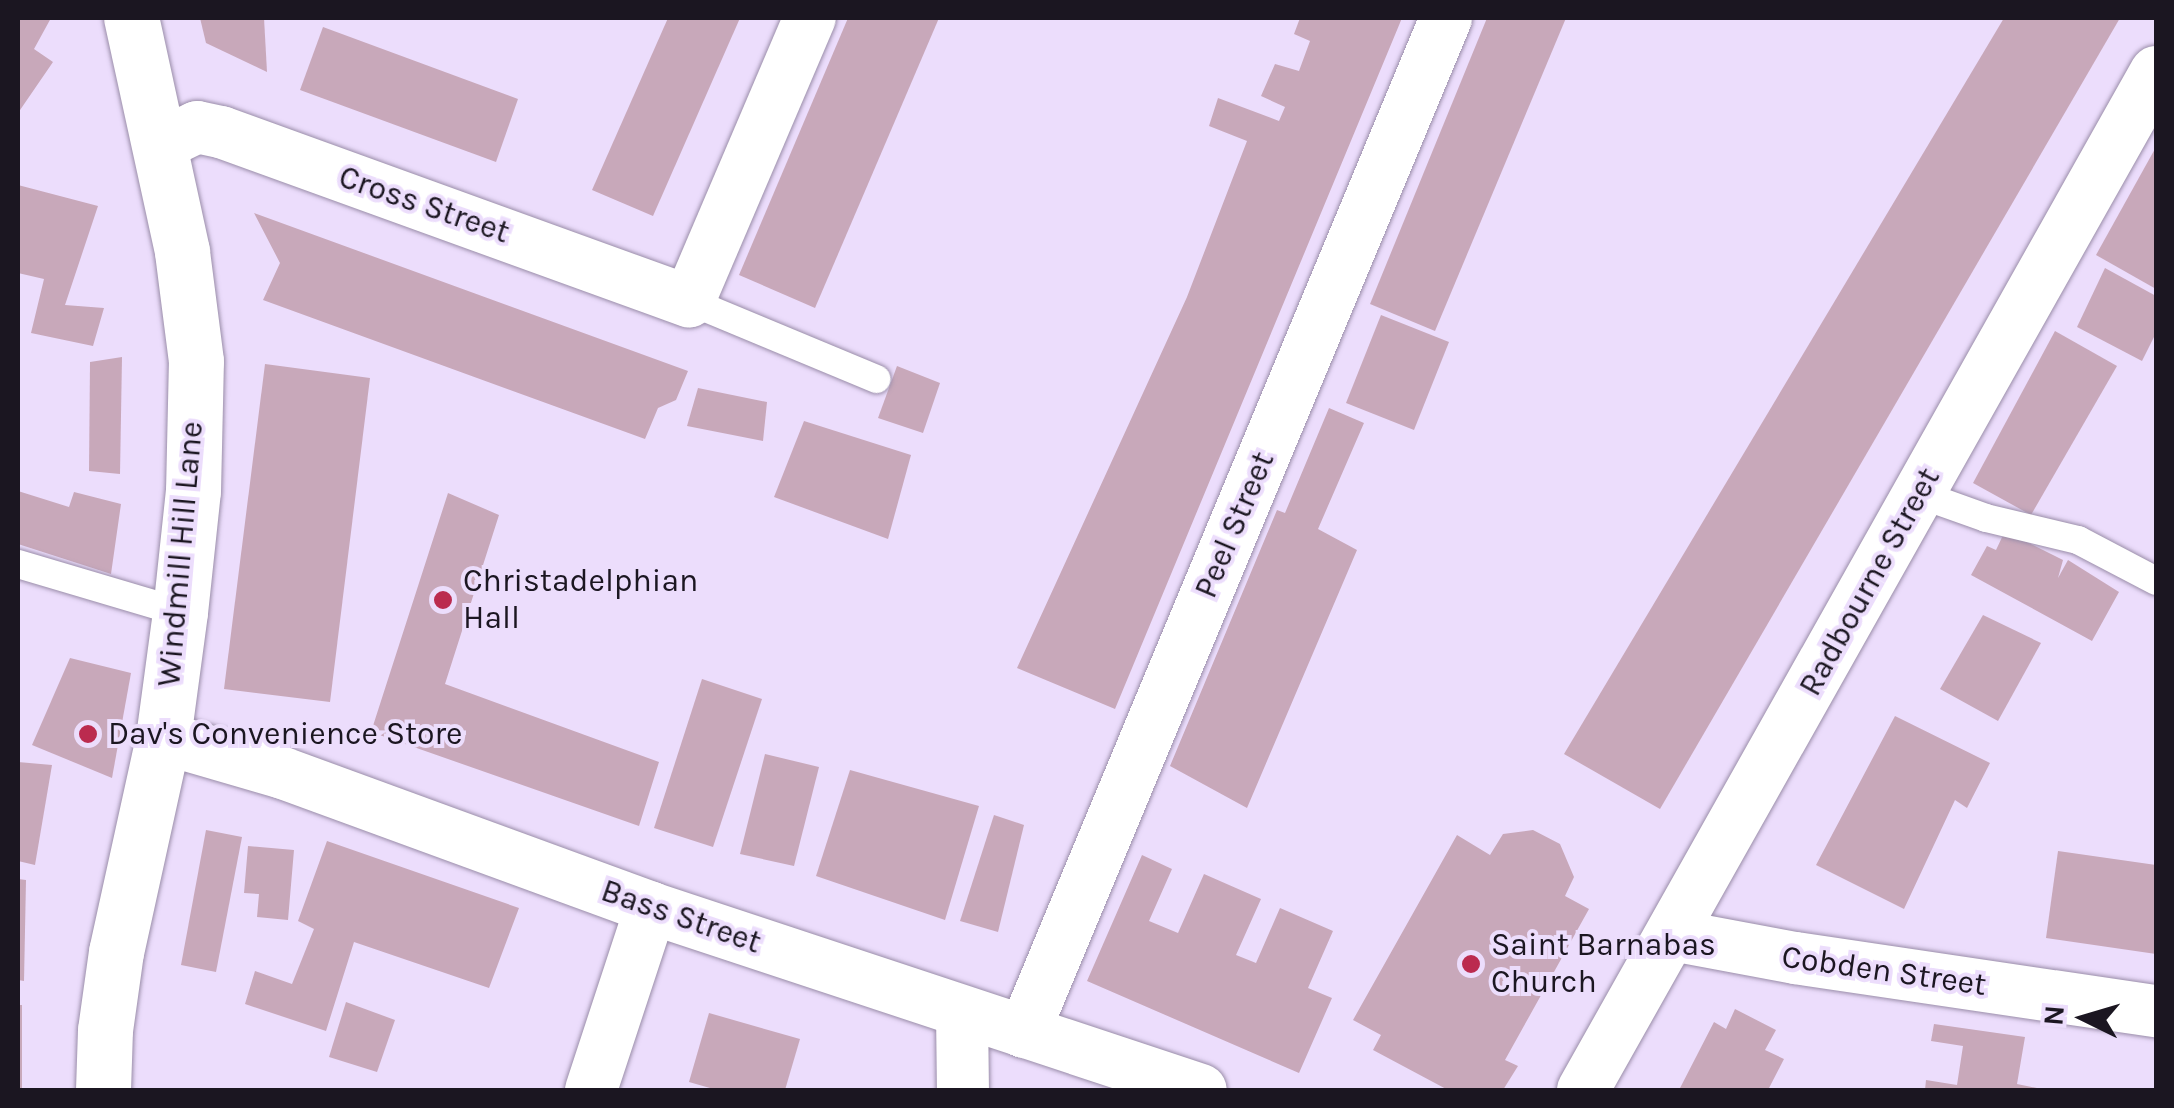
<!DOCTYPE html>
<html>
<head>
<meta charset="utf-8">
<style>
	body { margin:0 }
	#map { position:relative; width:2174px; height:1108px; overflow:hidden; background:#ecddfc; font-family:Karla,sans-serif }
	div>[style] { position:absolute }
	[style*='--x'] { left:calc(var(--x)*1px); top:calc(var(--y)*1px); width:calc(var(--w)*1px); rotate:calc(var(--a)*1deg) }
	.building>* { inset:0; background:#c8a8ba }
	.roads { filter:drop-shadow(0 0 2px #9a8da9) drop-shadow(0 0 2px #9a8da9) }
	.lane>* { height:28px; margin:-14px; padding:0 14px; transform-origin:14px; border-radius:14px; background:#fff }
	.street>* { height:52px; margin:-26px; padding:0 26px; transform-origin:26px; border-radius:26px; background:#fff }
	.secondary>* { height:55px; margin:-27.5px; padding:0 27.5px; transform-origin:27.5px; border-radius:27.5px; background:#fff }
	.dots>* { width:28px; height:28px; translate:-50% -50%; box-sizing:border-box; border:5px solid #ecddfc; border-radius:50% }
	span { translate:-50% -50%; white-space:nowrap; text-align:center; line-height:1.15; -webkit-text-stroke:8px #ecddfc; paint-order:stroke }
	.street-label { font-size:32px; color:#1b1621 }
	.poi-label { font-size:32px; color:#1b1621 }
	.left { translate:0 -50%; text-align:left }
	.frame { position:absolute; inset:0; border:20px solid #1b1621; pointer-events:none }
	.north { position:absolute; left:2034px; top:968px; width:100px; height:100px; -webkit-text-stroke:8px #ecddfc; paint-order:stroke; rotate:275deg; font-size:28px; font-weight:700; line-height:40px; text-align:center; color:#1b1621 }
	.north::after { content:''; display:block; margin:auto; width:35px; height:45px; background:#1b1621; clip-path:polygon(50% 0,100% 100%,50% 72%,0 100%) }
</style>
</head>
<body>
<div id="map">
	<div class="building">
		<i style="clip-path:polygon(18px 18px,51px 18px,34px 49px,53px 62px,18px 113px)"></i>
		<i style="clip-path:polygon(200px 18px,264px 18px,267px 72px,206px 43px)"></i>
		<i style="clip-path:polygon(668px 18px,740px 18px,653px 216px,592px 190px)"></i>
		<i style="clip-path:polygon(848px 18px,939px 18px,815px 308px,739px 275px)"></i>
		<i style="clip-path:polygon(1300px 18px,1402px 18px,1115px 709px,1017px 668px,1187px 297px,1247px 141px,1209px 126px,1218px 98px,1279px 121px,1285px 107px,1261px 96px,1275px 64px,1299px 71px,1310px 41px,1294px 34px)"></i>
		<i style="clip-path:polygon(1487px 18px,1566px 18px,1435px 331px,1370px 304px)"></i>
		<i style="clip-path:polygon(2004px 18px,2120px 18px,1660px 809px,1564px 754px)"></i>
		<i style="clip-path:polygon(323px 27px,518px 99px,496px 162px,300px 90px)"></i>
		<i style="clip-path:polygon(2156px 147px,2156px 289px,2096px 255px)"></i>
		<i style="clip-path:polygon(18px 185px,98px 206px,65px 305px,104px 308px,93px 346px,31px 333px,44px 279px,18px 273px)"></i>
		<i style="clip-path:polygon(254px 213px,688px 371px,676px 400px,658px 408px,645px 439px,263px 300px,280px 263px)"></i>
		<i style="clip-path:polygon(2105px 268px,2156px 296px,2156px 333px,2142px 361px,2077px 327px)"></i>
		<i style="clip-path:polygon(1381px 315px,1449px 342px,1414px 430px,1346px 403px)"></i>
		<i style="clip-path:polygon(2055px 331px,2117px 366px,2031px 515px,1973px 483px)"></i>
		<i style="clip-path:polygon(122px 357px,120px 474px,89px 471px,90px 362px)"></i>
		<i style="clip-path:polygon(265px 364px,370px 378px,330px 702px,224px 689px)"></i>
		<i style="clip-path:polygon(897px 366px,940px 383px,923px 433px,878px 418px)"></i>
		<i style="clip-path:polygon(698px 388px,767px 402px,763px 441px,687px 426px)"></i>
		<i style="clip-path:polygon(1329px 408px,1364px 423px,1318px 529px,1357px 550px,1247px 808px,1170px 766px,1277px 510px,1285px 513px)"></i>
		<i style="clip-path:polygon(804px 421px,911px 455px,888px 539px,774px 497px)"></i>
		<i style="clip-path:polygon(18px 491px,69px 507px,74px 492px,121px 504px,111px 574px,18px 544px)"></i>
		<i style="clip-path:polygon(448px 493px,499px 515px,445px 684px,659px 762px,639px 826px,371px 732px)"></i>
		<i style="clip-path:polygon(2005px 531px,2063px 560px,2058px 578px,2068px 560px,2119px 592px,2092px 641px,1971px 575px,1987px 546px,1996px 550px)"></i>
		<i style="clip-path:polygon(1983px 615px,2041px 643px,1998px 721px,1940px 689px)"></i>
		<i style="clip-path:polygon(70px 658px,131px 673px,112px 778px,32px 745px)"></i>
		<i style="clip-path:polygon(702px 679px,762px 699px,713px 847px,654px 828px)"></i>
		<i style="clip-path:polygon(1895px 716px,1990px 763px,1967px 808px,1955px 800px,1904px 909px,1816px 865px)"></i>
		<i style="clip-path:polygon(765px 754px,819px 767px,794px 866px,740px 854px)"></i>
		<i style="clip-path:polygon(18px 762px,52px 765px,35px 865px,18px 861px)"></i>
		<i style="clip-path:polygon(850px 770px,979px 806px,945px 920px,816px 876px)"></i>
		<i style="clip-path:polygon(994px 815px,1024px 825px,998px 932px,960px 921px)"></i>
		<i style="clip-path:polygon(206px 830px,242px 837px,216px 972px,181px 965px)"></i>
		<i style="clip-path:polygon(1533px 830px,1560px 844px,1574px 877px,1565px 896px,1589px 909px,1505px 1060px,1518px 1066px,1503px 1090px,1448px 1090px,1373px 1050px,1381px 1035px,1353px 1020px,1457px 835px,1490px 855px,1503px 834px)"></i>
		<i style="clip-path:polygon(327px 841px,519px 908px,489px 988px,354px 942px,326px 1031px,245px 1004px,255px 971px,292px 984px,314px 929px,298px 921px)"></i>
		<i style="clip-path:polygon(248px 846px,294px 850px,288px 920px,257px 917px,259px 894px,244px 893px)"></i>
		<i style="clip-path:polygon(2058px 851px,2156px 865px,2156px 954px,2046px 938px)"></i>
		<i style="clip-path:polygon(1142px 855px,1172px 869px,1149px 921px,1178px 933px,1204px 874px,1261px 899px,1236px 955px,1256px 963px,1280px 908px,1333px 931px,1308px 988px,1332px 998px,1299px 1073px,1087px 981px)"></i>
		<i style="clip-path:polygon(18px 879px,26px 880px,24px 981px,18px 980px)"></i>
		<i style="clip-path:polygon(346px 1002px,395px 1020px,377px 1072px,329px 1057px)"></i>
		<i style="clip-path:polygon(18px 1005px,22px 1005px,22px 1090px,18px 1090px)"></i>
		<i style="clip-path:polygon(1735px 1009px,1776px 1030px,1765px 1050px,1784px 1059px,1768px 1090px,1679px 1090px,1714px 1022px,1726px 1029px)"></i>
		<i style="clip-path:polygon(709px 1013px,800px 1039px,785px 1090px,717px 1090px,689px 1082px)"></i>
		<i style="clip-path:polygon(1934px 1024px,2025px 1037px,2017px 1084px,2047px 1090px,1925px 1090px,1926px 1080px,1957px 1085px,1963px 1046px,1931px 1041px)"></i>
	</div>
	<div class="roads">
		<div class="lane">
			<i style="--x:689;--y:301;--w:203;--a:22.6"></i>
			<i style="--x:1919;--y:494;--w:71;--a:19.7"></i>
			<i style="--x:1986;--y:518;--w:95;--a:13.4"></i>
			<i style="--x:2078;--y:540;--w:88;--a:27.7"></i>
			<i style="--x:18;--y:564;--w:169;--a:16.5"></i>
		</div>
		<div class="street">
			<i style="--x:160;--y:145;--w:41;--a:-25.9"></i>
			<i style="--x:197;--y:127;--w:25;--a:12"></i>
			<i style="--x:221;--y:132;--w:498;--a:19.9"></i>
			<i style="--x:689;--y:301;--w:308;--a:-66.9"></i>
			<i style="--x:163;--y:738;--w:125;--a:16.3"></i>
			<i style="--x:283;--y:773;--w:392;--a:20.1"></i>
			<i style="--x:651;--y:908;--w:579;--a:18.31"></i>
			<i style="--x:1672;--y:935;--w:125;--a:10.6"></i>
			<i style="--x:1795;--y:958;--w:365;--a:8.4"></i>
			<i style="--x:962;--y:1012;--w:78;--a:89.3"></i>
			<i style="--x:1024;--y:1032;--w:1098;--a:-67.4"></i>
			<i style="--x:591;--y:1090;--w:192;--a:-71.8"></i>
			<i style="--x:1583;--y:1090;--w:1168;--a:-60.63"></i>
		</div>
		<div class="secondary">
			<i style="--x:103;--y:1090;--w:60;--a:-88.1"></i>
			<i style="--x:105;--y:1030;--w:79;--a:-82"></i>
			<i style="--x:116;--y:952;--w:219;--a:-77.6"></i>
			<i style="--x:163;--y:738;--w:127;--a:-82.3"></i>
			<i style="--x:180;--y:612;--w:122;--a:-83.9"></i>
			<i style="--x:193;--y:491;--w:130;--a:-88.7"></i>
			<i style="--x:196;--y:361;--w:111;--a:-97.3"></i>
			<i style="--x:182;--y:251;--w:239;--a:-102.3"></i>
		</div>
	</div>
	<div class="dots">
		<i style="left:443px;top:600px;background:#bb2b4f"></i>
		<i style="left:88px;top:734px;background:#bb2b4f"></i>
		<i style="left:1471px;top:964px;background:#bb2b4f"></i>
	</div>
	<div class="street-label">
		<span style="left:424px;top:205px;rotate:19deg">Cross Street</span>
		<span style="left:1235px;top:525px;rotate:-67deg">Peel Street</span>
		<span style="left:181px;top:554px;rotate:-85deg">Windmill Hill Lane</span>
		<span style="left:1870px;top:582px;rotate:-61deg">Radbourne Street</span>
		<span style="left:681px;top:917px;rotate:19deg">Bass Street</span>
		<span style="left:1884px;top:971px;rotate:8deg">Cobden Street</span>
	</div>
	<div class="poi-label">
		<span class="left" style="left:463px;top:600px">Christadelphian<br>Hall</span>
		<span class="left" style="left:108px;top:734px">Dav's Convenience Store</span>
		<span class="left" style="left:1491px;top:964px">Saint Barnabas<br>Church</span>
	</div>
	<div class="frame"></div>
	<div class="north">N</div>
</div>
</body>
</html>
